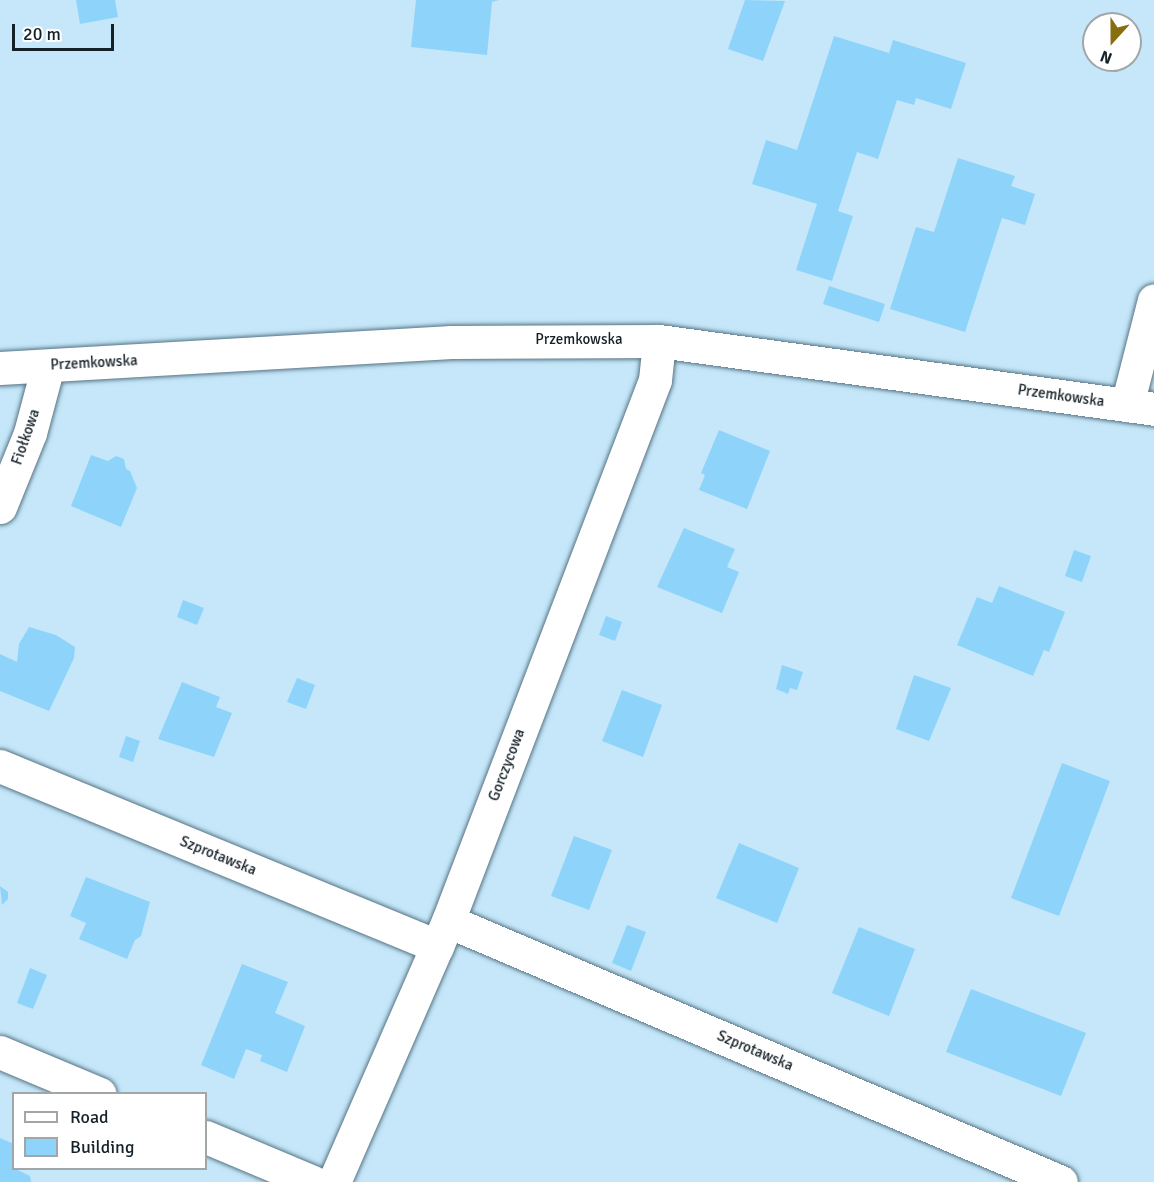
<!DOCTYPE html>
<html>
<head>
<meta charset="utf-8">
<style>
	body { margin:0 }
	#map { position:relative; width:1154px; height:1182px; overflow:hidden; background:#c5e7f9; font-family:Signika,sans-serif }
	div>[style] { position:absolute }
	[style*='--x'] { left:calc(var(--x)*1px); top:calc(var(--y)*1px); width:calc(var(--w)*1px); rotate:calc(var(--a)*1deg) }
	.building>* { inset:0; background:#8ed4fa }
	.roads { filter:drop-shadow(0 0 2px #567485) drop-shadow(0 0 2px #567485) }
	.minor>* { height:33px; margin:-16.5px; padding:0 16.5px; transform-origin:16.5px; border-radius:16.5px; background:#fff }
	span { translate:-50% -50%; white-space:nowrap; text-align:center; line-height:1.15; -webkit-text-stroke:5px #fff; paint-order:stroke }
	.street-label { font-size:15px; color:#152128 }
	.legend { position:absolute; left:12px; top:1092px; width:195px; height:78px; box-sizing:border-box; background:#fff; border:2px solid #a1a6a9; margin:0; padding:8px 10px; list-style:none; font-size:18px; color:#152128 }
	.legend li { display:flex; align-items:center; gap:12px; height:30px }
	.legend b { width:30px; border:2px solid #a1a6a9 }
	.north { position:absolute; left:1082px; top:12px; width:60px; height:60px; box-sizing:border-box; background:#fff; border:2px solid #a1a6a9; border-radius:50%; rotate:201deg; font-size:16px; font-weight:700; line-height:24px; text-align:center; color:#152128 }
	.north::after { content:''; display:block; margin:auto; width:21px; height:27px; background:#886e0e; clip-path:polygon(50% 0,100% 100%,50% 72%,0 100%) }
	.scale { position:absolute; left:12px; top:24px; width:102px; height:27px; box-sizing:border-box; border:3px solid #152128; border-top:0; padding-left:8px; font-size:18px; line-height:21px; white-space:nowrap; color:#152128; -webkit-text-stroke:4px #fff; paint-order:stroke }
</style>
</head>
<body>
<div id="map">
	<div class="building">
		<i style="clip-path:polygon(76px 0,115px 0,118px 17px,80px 24px)"></i>
		<i style="clip-path:polygon(416px 0,499px 0,492px 2px,487px 55px,411px 47px)"></i>
		<i style="clip-path:polygon(745px 0,785px 1px,763px 61px,728px 49px)"></i>
		<i style="clip-path:polygon(834px 36px,889px 53px,893px 40px,966px 63px,951px 109px,916px 98px,914px 105px,897px 100px,878px 159px,857px 152px,838px 211px,853px 216px,832px 281px,796px 270px,817px 204px,752px 184px,766px 140px,797px 150px)"></i>
		<i style="clip-path:polygon(958px 158px,1015px 176px,1011px 186px,1035px 194px,1025px 225px,1002px 218px,965px 332px,890px 309px,916px 227px,934px 232px)"></i>
		<i style="clip-path:polygon(829px 286px,885px 304px,879px 322px,823px 304px)"></i>
		<i style="clip-path:polygon(719px 430px,770px 451px,747px 509px,699px 490px,705px 475px,701px 473px)"></i>
		<i style="clip-path:polygon(91px 455px,108px 461px,116px 456px,124px 459px,126px 469px,130px 471px,137px 488px,121px 527px,71px 506px)"></i>
		<i style="clip-path:polygon(684px 528px,735px 549px,727px 567px,739px 572px,722px 613px,657px 587px)"></i>
		<i style="clip-path:polygon(1074px 550px,1091px 556px,1082px 582px,1065px 576px)"></i>
		<i style="clip-path:polygon(999px 586px,1065px 612px,1049px 652px,1044px 650px,1033px 676px,957px 645px,977px 597px,992px 603px)"></i>
		<i style="clip-path:polygon(183px 600px,204px 608px,197px 625px,177px 617px)"></i>
		<i style="clip-path:polygon(606px 616px,622px 622px,615px 641px,599px 635px)"></i>
		<i style="clip-path:polygon(29px 627px,56px 635px,75px 647px,74px 658px,49px 711px,0 691px,0 654px,17px 662px,19px 644px)"></i>
		<i style="clip-path:polygon(782px 665px,803px 672px,797px 690px,790px 688px,788px 694px,776px 689px)"></i>
		<i style="clip-path:polygon(914px 675px,951px 688px,929px 741px,896px 729px)"></i>
		<i style="clip-path:polygon(297px 678px,315px 685px,306px 709px,287px 702px)"></i>
		<i style="clip-path:polygon(182px 682px,220px 697px,216px 707px,232px 713px,214px 757px,158px 739px)"></i>
		<i style="clip-path:polygon(622px 690px,662px 705px,643px 757px,602px 741px)"></i>
		<i style="clip-path:polygon(126px 736px,140px 741px,133px 762px,119px 757px)"></i>
		<i style="clip-path:polygon(1062px 763px,1110px 781px,1059px 916px,1011px 898px)"></i>
		<i style="clip-path:polygon(574px 836px,612px 850px,589px 910px,551px 896px)"></i>
		<i style="clip-path:polygon(739px 843px,799px 868px,777px 923px,716px 898px)"></i>
		<i style="clip-path:polygon(86px 877px,150px 902px,141px 936px,135px 940px,127px 959px,79px 939px,86px 923px,70px 916px)"></i>
		<i style="clip-path:polygon(0 886px,8px 892px,8px 899px,2px 905px)"></i>
		<i style="clip-path:polygon(627px 925px,646px 932px,631px 971px,612px 963px)"></i>
		<i style="clip-path:polygon(859px 927px,915px 949px,889px 1016px,832px 993px)"></i>
		<i style="clip-path:polygon(242px 964px,288px 982px,275px 1013px,305px 1026px,287px 1072px,260px 1061px,262px 1055px,246px 1049px,234px 1079px,201px 1065px)"></i>
		<i style="clip-path:polygon(30px 968px,47px 975px,33px 1009px,17px 1003px)"></i>
		<i style="clip-path:polygon(971px 989px,1086px 1033px,1061px 1096px,946px 1052px)"></i>
		<i style="clip-path:polygon(0 1138px,14px 1144px,14px 1168px,30px 1176px,31px 1182px,0 1182px)"></i>
	</div>
	<div class="roads">
		<div class="minor">
			<i style="--x:0;--y:368;--w:452;--a:-3.3"></i>
			<i style="--x:451;--y:342;--w:208;--a:-0.3"></i>
			<i style="--x:659;--y:341;--w:500;--a:7.8"></i>
			<i style="--x:1127;--y:405;--w:108;--a:-75.6"></i>
			<i style="--x:0;--y:507;--w:80;--a:-67.9"></i>
			<i style="--x:30;--y:433;--w:69;--a:-75"></i>
			<i style="--x:0;--y:766;--w:473;--a:22.4"></i>
			<i style="--x:448;--y:921;--w:666;--a:23.06"></i>
			<i style="--x:0;--y:1052;--w:108;--a:22.8"></i>
			<i style="--x:206;--y:1137;--w:116;--a:22.8"></i>
			<i style="--x:334;--y:1182;--w:285;--a:-66.4"></i>
			<i style="--x:448;--y:921;--w:579;--a:-69.06"></i>
			<i style="--x:655;--y:380;--w:39;--a:-84"></i>
		</div>
	</div>
	<div class="street-label">
		<span style="left:579px;top:340px">Przemkowska</span>
		<span style="left:94px;top:363px;rotate:-3deg">Przemkowska</span>
		<span style="left:1061px;top:396px;rotate:8deg">Przemkowska</span>
		<span style="left:26px;top:437px;rotate:-71deg">Fiołkowa</span>
		<span style="left:507px;top:765px;rotate:-69deg">Gorczycowa</span>
		<span style="left:218px;top:856px;rotate:22deg">Szprotawska</span>
		<span style="left:755px;top:1051px;rotate:23deg">Szprotawska</span>
	</div>
	<ul class="legend">
	<li><b style="height:8px;background:#fff"></b>Road</li>
	<li><b style="height:16px;background:#8ed4fa"></b>Building</li>
	</ul>
	<div class="north">N</div>
	<div class="scale">20 m</div>
</div>
</body>
</html>
